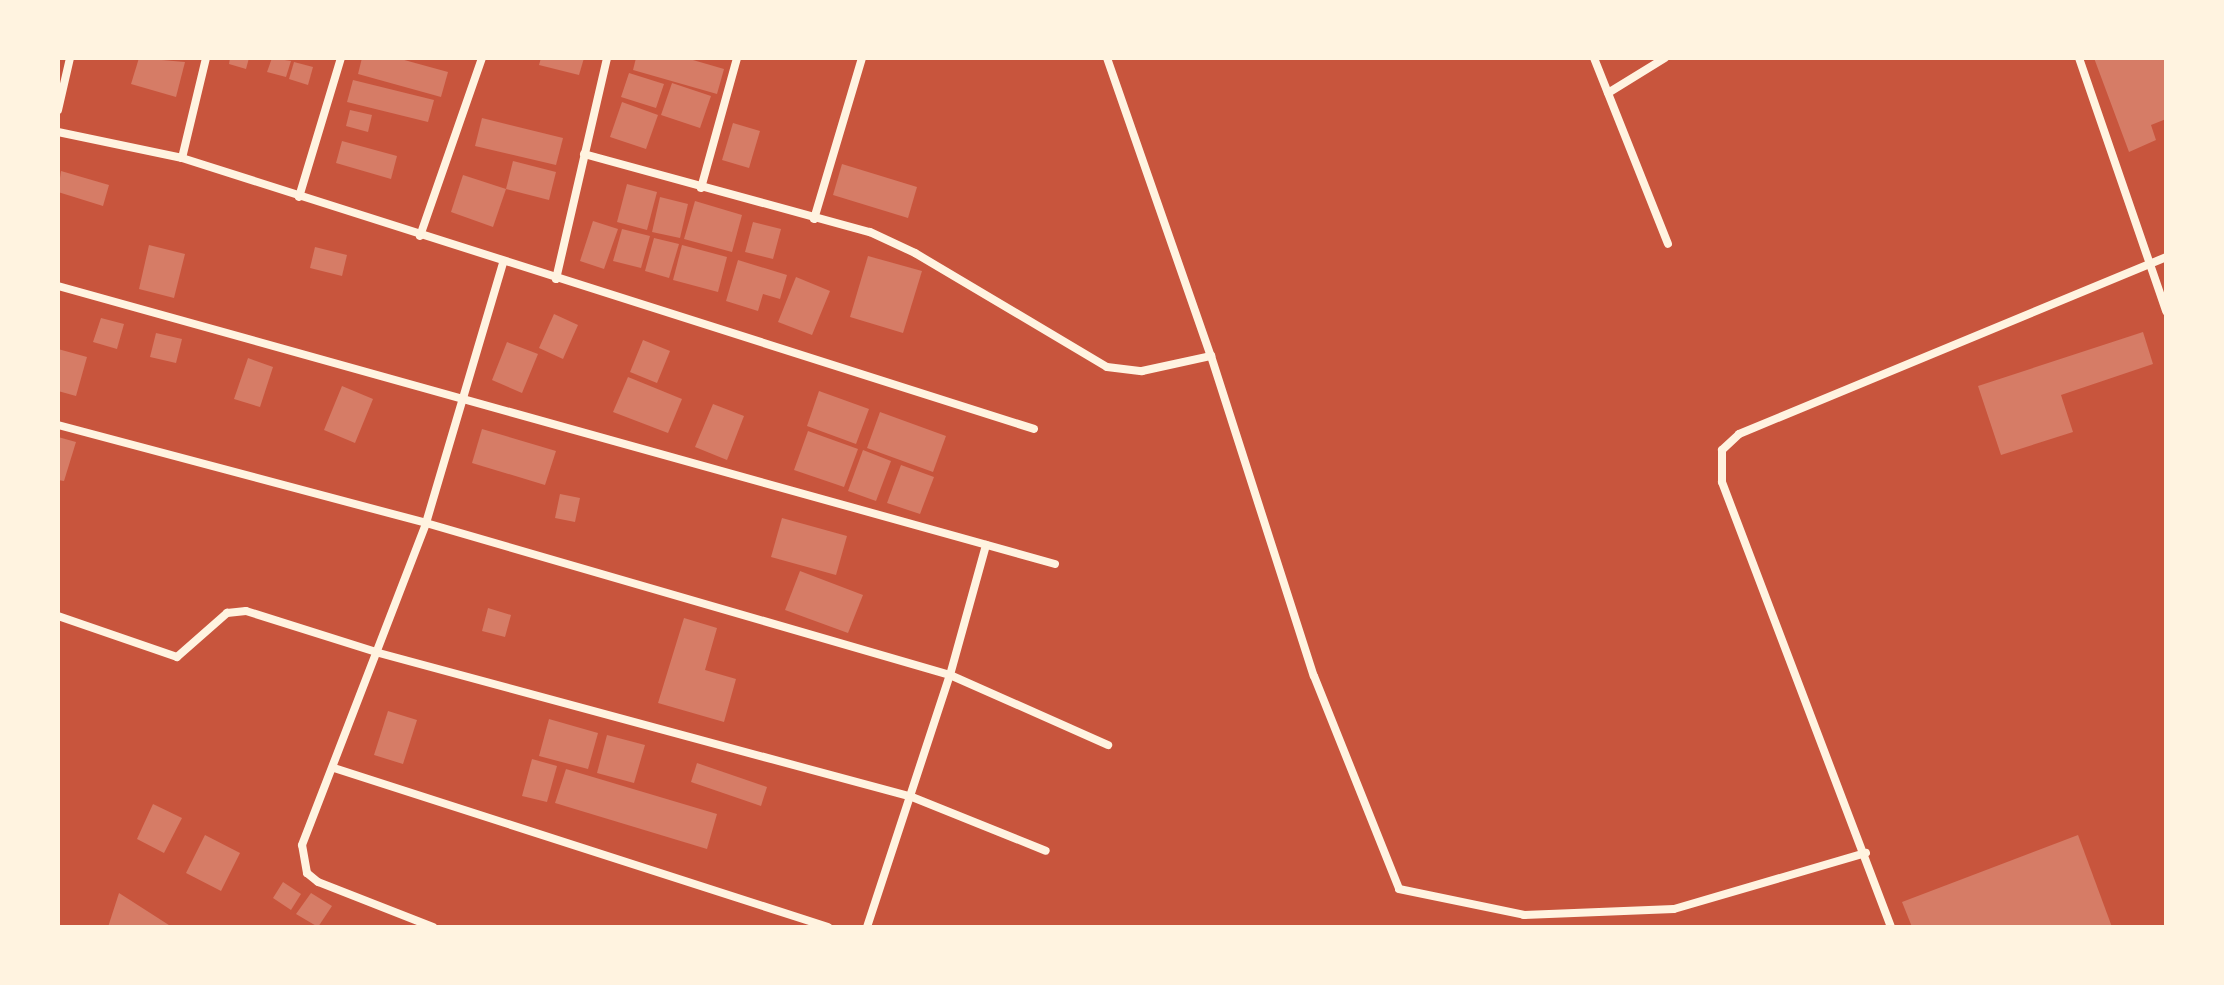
<!DOCTYPE html>
<html>
<head>
<meta charset="utf-8">
<style>
	body { margin:0 }
	#map { position:relative; width:2224px; height:985px; overflow:hidden; background:#c8553d; font-family:"Public Sans",sans-serif }
	div>[style] { position:absolute }
	[style*='--x'] { left:calc(var(--x)*1px); top:calc(var(--y)*1px); width:calc(var(--w)*1px); rotate:calc(var(--a)*1deg) }
	.building>* { inset:0; background:#d67c66 }
	.minor>* { height:8px; margin:-4px; padding:0 4px; transform-origin:4px; border-radius:4px; background:#fff3e0 }
	span { translate:-50% -50%; white-space:nowrap; text-align:center; line-height:1.15; -webkit-text-stroke:6px #fff3e0; paint-order:stroke }
	.frame { position:absolute; inset:0; border:60px solid #fff3e0; pointer-events:none }
</style>
</head>
<body>
<div id="map">
	<div class="building">
		<i style="clip-path:polygon(139px 58px,185px 62px,176px 97px,131px 84px)"></i>
		<i style="clip-path:polygon(230px 58px,249px 58px,246px 69px,229px 64px)"></i>
		<i style="clip-path:polygon(272px 58px,291px 61px,286px 77px,267px 72px)"></i>
		<i style="clip-path:polygon(362px 58px,397px 58px,448px 72px,441px 97px,358px 74px)"></i>
		<i style="clip-path:polygon(541px 58px,584px 58px,579px 75px,539px 65px)"></i>
		<i style="clip-path:polygon(636px 58px,686px 58px,724px 69px,717px 94px,633px 70px)"></i>
		<i style="clip-path:polygon(2094px 58px,2166px 58px,2166px 119px,2151px 125px,2156px 140px,2129px 152px)"></i>
		<i style="clip-path:polygon(294px 62px,313px 67px,308px 85px,289px 79px)"></i>
		<i style="clip-path:polygon(629px 73px,664px 84px,656px 108px,621px 97px)"></i>
		<i style="clip-path:polygon(353px 80px,434px 100px,428px 122px,347px 102px)"></i>
		<i style="clip-path:polygon(672px 83px,711px 96px,700px 128px,661px 115px)"></i>
		<i style="clip-path:polygon(622px 102px,658px 115px,646px 149px,610px 137px)"></i>
		<i style="clip-path:polygon(350px 110px,372px 115px,368px 132px,346px 126px)"></i>
		<i style="clip-path:polygon(482px 118px,563px 138px,556px 165px,475px 146px)"></i>
		<i style="clip-path:polygon(733px 123px,760px 131px,749px 168px,722px 160px)"></i>
		<i style="clip-path:polygon(342px 141px,397px 156px,391px 179px,336px 163px)"></i>
		<i style="clip-path:polygon(513px 161px,556px 172px,549px 200px,506px 189px)"></i>
		<i style="clip-path:polygon(842px 164px,917px 187px,908px 218px,833px 195px)"></i>
		<i style="clip-path:polygon(61px 171px,109px 185px,103px 206px,58px 192px)"></i>
		<i style="clip-path:polygon(463px 175px,506px 189px,493px 227px,451px 212px)"></i>
		<i style="clip-path:polygon(627px 184px,657px 192px,647px 230px,617px 222px)"></i>
		<i style="clip-path:polygon(660px 197px,688px 204px,680px 238px,652px 232px)"></i>
		<i style="clip-path:polygon(695px 201px,742px 215px,732px 252px,684px 239px)"></i>
		<i style="clip-path:polygon(593px 221px,618px 229px,604px 269px,580px 261px)"></i>
		<i style="clip-path:polygon(753px 222px,781px 229px,773px 259px,745px 252px)"></i>
		<i style="clip-path:polygon(622px 229px,650px 236px,641px 268px,613px 261px)"></i>
		<i style="clip-path:polygon(654px 238px,679px 244px,669px 278px,645px 271px)"></i>
		<i style="clip-path:polygon(149px 245px,185px 254px,174px 298px,139px 289px)"></i>
		<i style="clip-path:polygon(682px 245px,727px 257px,718px 292px,673px 280px)"></i>
		<i style="clip-path:polygon(315px 247px,347px 255px,342px 276px,310px 268px)"></i>
		<i style="clip-path:polygon(868px 256px,922px 271px,903px 333px,850px 317px)"></i>
		<i style="clip-path:polygon(738px 260px,787px 275px,780px 299px,763px 294px,758px 311px,726px 301px)"></i>
		<i style="clip-path:polygon(796px 277px,830px 291px,812px 335px,778px 322px)"></i>
		<i style="clip-path:polygon(554px 314px,578px 325px,563px 359px,539px 348px)"></i>
		<i style="clip-path:polygon(101px 318px,124px 324px,117px 349px,93px 342px)"></i>
		<i style="clip-path:polygon(2143px 332px,2153px 364px,2061px 395px,2073px 432px,2001px 455px,1978px 386px)"></i>
		<i style="clip-path:polygon(156px 333px,182px 339px,176px 363px,150px 357px)"></i>
		<i style="clip-path:polygon(643px 340px,670px 351px,657px 383px,630px 372px)"></i>
		<i style="clip-path:polygon(507px 342px,538px 354px,522px 393px,492px 380px)"></i>
		<i style="clip-path:polygon(58px 349px,87px 357px,76px 396px,58px 391px)"></i>
		<i style="clip-path:polygon(248px 358px,273px 367px,260px 407px,234px 399px)"></i>
		<i style="clip-path:polygon(628px 377px,682px 399px,668px 433px,613px 412px)"></i>
		<i style="clip-path:polygon(342px 386px,373px 399px,355px 443px,324px 430px)"></i>
		<i style="clip-path:polygon(819px 391px,869px 409px,856px 444px,807px 426px)"></i>
		<i style="clip-path:polygon(713px 404px,744px 416px,727px 460px,695px 447px)"></i>
		<i style="clip-path:polygon(880px 412px,946px 436px,933px 472px,867px 448px)"></i>
		<i style="clip-path:polygon(482px 429px,556px 451px,545px 485px,472px 463px)"></i>
		<i style="clip-path:polygon(808px 431px,858px 449px,844px 487px,794px 470px)"></i>
		<i style="clip-path:polygon(58px 437px,76px 442px,64px 481px,58px 480px)"></i>
		<i style="clip-path:polygon(863px 450px,891px 461px,876px 501px,848px 491px)"></i>
		<i style="clip-path:polygon(901px 465px,934px 477px,920px 514px,887px 503px)"></i>
		<i style="clip-path:polygon(560px 494px,580px 498px,575px 522px,555px 518px)"></i>
		<i style="clip-path:polygon(782px 518px,847px 536px,836px 575px,771px 557px)"></i>
		<i style="clip-path:polygon(800px 571px,863px 595px,848px 633px,785px 610px)"></i>
		<i style="clip-path:polygon(488px 608px,511px 615px,505px 637px,482px 631px)"></i>
		<i style="clip-path:polygon(684px 618px,717px 628px,705px 670px,736px 679px,724px 722px,658px 703px)"></i>
		<i style="clip-path:polygon(388px 711px,417px 720px,403px 764px,374px 755px)"></i>
		<i style="clip-path:polygon(549px 719px,598px 733px,588px 769px,539px 756px)"></i>
		<i style="clip-path:polygon(607px 735px,645px 745px,634px 783px,597px 773px)"></i>
		<i style="clip-path:polygon(532px 759px,557px 766px,547px 802px,522px 796px)"></i>
		<i style="clip-path:polygon(697px 763px,767px 787px,761px 806px,691px 782px)"></i>
		<i style="clip-path:polygon(566px 769px,717px 814px,707px 849px,555px 803px)"></i>
		<i style="clip-path:polygon(153px 804px,182px 818px,164px 853px,137px 839px)"></i>
		<i style="clip-path:polygon(205px 835px,240px 853px,221px 891px,186px 873px)"></i>
		<i style="clip-path:polygon(2078px 835px,2112px 927px,1912px 927px,1902px 902px)"></i>
		<i style="clip-path:polygon(283px 882px,301px 894px,291px 910px,273px 898px)"></i>
		<i style="clip-path:polygon(119px 893px,172px 927px,108px 927px)"></i>
		<i style="clip-path:polygon(311px 893px,332px 906px,318px 927px,296px 914px)"></i>
	</div>
	<div class="minor">
		<i style="--x:1107;--y:58;--w:316;--a:70.8"></i>
		<i style="--x:1211;--y:356;--w:336;--a:72.2"></i>
		<i style="--x:1314;--y:676;--w:229;--a:68.2"></i>
		<i style="--x:1399;--y:889;--w:128;--a:11.7"></i>
		<i style="--x:1524;--y:915;--w:150;--a:-2.3"></i>
		<i style="--x:1674;--y:909;--w:200;--a:-16.3"></i>
		<i style="--x:1594;--y:58;--w:200;--a:68.3"></i>
		<i style="--x:2079;--y:58;--w:268;--a:71"></i>
		<i style="--x:1608;--y:93;--w:67;--a:-31.6"></i>
		<i style="--x:58;--y:110;--w:53;--a:-77"></i>
		<i style="--x:58;--y:132;--w:127;--a:11.8"></i>
		<i style="--x:182;--y:158;--w:103;--a:-76.5"></i>
		<i style="--x:584;--y:154;--w:296;--a:15.3"></i>
		<i style="--x:870;--y:232;--w:50;--a:25"></i>
		<i style="--x:915;--y:253;--w:223;--a:30.7"></i>
		<i style="--x:1107;--y:367;--w:35;--a:7"></i>
		<i style="--x:1142;--y:371;--w:71;--a:-12.3"></i>
		<i style="--x:182;--y:158;--w:894;--a:17.64"></i>
		<i style="--x:701;--y:188;--w:135;--a:-74.5"></i>
		<i style="--x:299;--y:197;--w:145;--a:-73.2"></i>
		<i style="--x:814;--y:219;--w:168;--a:-73.4"></i>
		<i style="--x:420;--y:236;--w:188;--a:-70.8"></i>
		<i style="--x:556;--y:279;--w:227;--a:-77"></i>
		<i style="--x:58;--y:286;--w:1035;--a:15.58"></i>
		<i style="--x:58;--y:425;--w:381;--a:14.9"></i>
		<i style="--x:426;--y:523;--w:546;--a:16.18"></i>
		<i style="--x:950;--y:675;--w:173;--a:23.9"></i>
		<i style="--x:58;--y:616;--w:126;--a:19"></i>
		<i style="--x:177;--y:657;--w:67;--a:-41.3"></i>
		<i style="--x:227;--y:613;--w:19;--a:-6"></i>
		<i style="--x:246;--y:611;--w:139;--a:17.5"></i>
		<i style="--x:379;--y:653;--w:552;--a:15.12"></i>
		<i style="--x:912;--y:797;--w:144;--a:21.9"></i>
		<i style="--x:334;--y:768;--w:519;--a:17.84"></i>
		<i style="--x:433;--y:927;--w:123;--a:-158.6"></i>
		<i style="--x:318;--y:882;--w:14;--a:-141"></i>
		<i style="--x:307;--y:873;--w:28;--a:-100"></i>
		<i style="--x:302;--y:845;--w:345;--a:-68.9"></i>
		<i style="--x:426;--y:523;--w:271;--a:-73.5"></i>
		<i style="--x:867;--y:927;--w:265;--a:-71.8"></i>
		<i style="--x:950;--y:675;--w:135;--a:-74.5"></i>
		<i style="--x:1891;--y:927;--w:476;--a:-110.8"></i>
		<i style="--x:1722;--y:482;--w:32;--a:-90"></i>
		<i style="--x:1722;--y:450;--w:23;--a:-43"></i>
		<i style="--x:1739;--y:434;--w:462;--a:-22.5"></i>
	</div>
	<div class="frame"></div>
</div>
</body>
</html>
